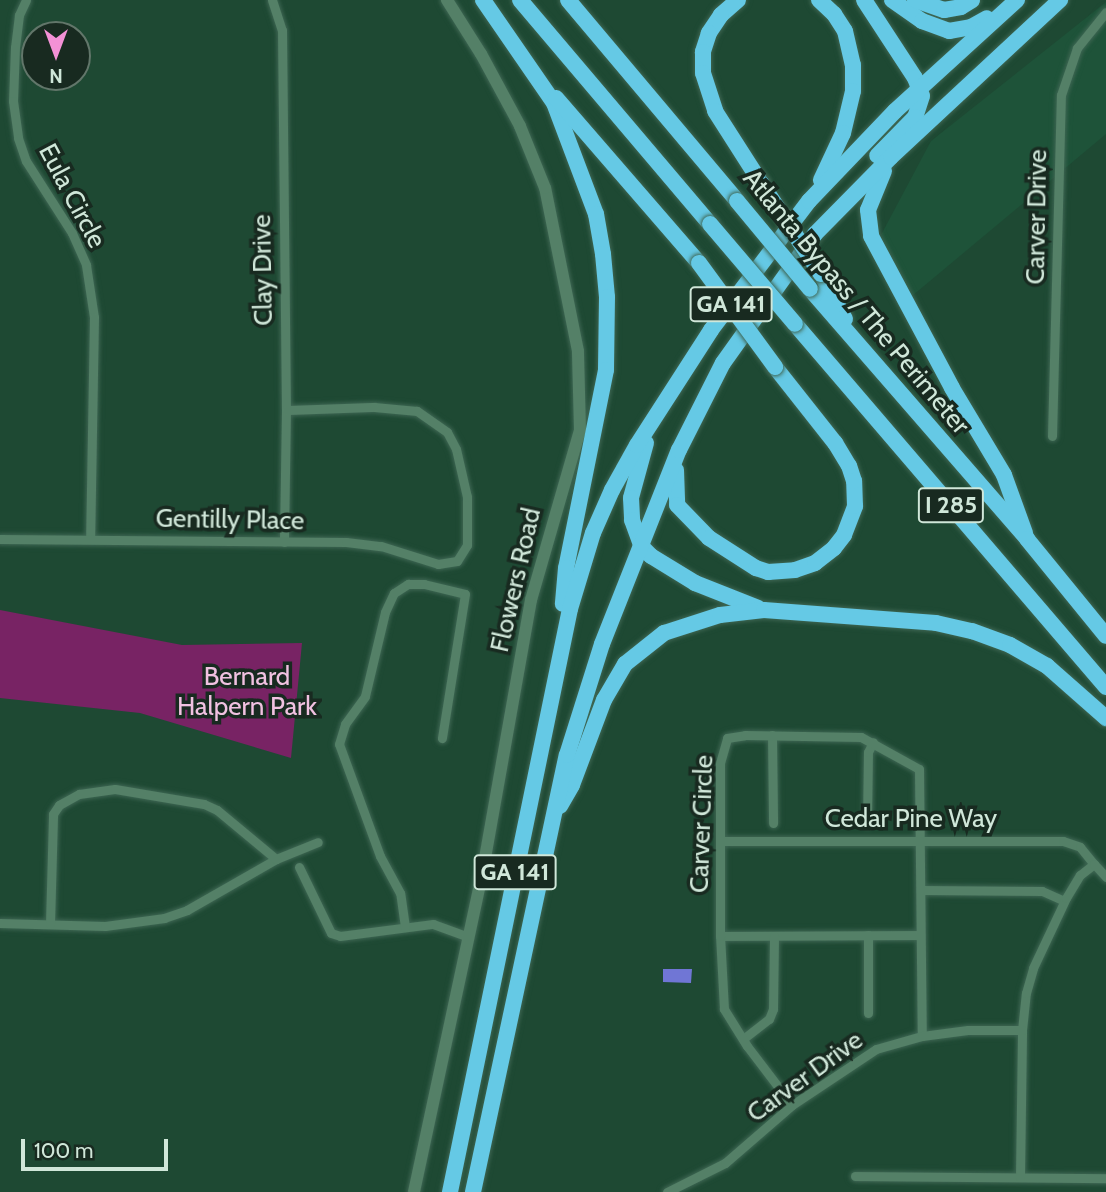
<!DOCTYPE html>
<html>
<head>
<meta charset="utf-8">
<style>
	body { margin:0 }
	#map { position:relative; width:1106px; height:1192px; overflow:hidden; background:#1e4933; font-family:Cabin,sans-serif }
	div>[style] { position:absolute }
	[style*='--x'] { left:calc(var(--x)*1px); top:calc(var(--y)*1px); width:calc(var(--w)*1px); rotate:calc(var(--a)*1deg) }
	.built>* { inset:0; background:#1e5339 }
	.green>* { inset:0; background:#782364 }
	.water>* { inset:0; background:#7076d5 }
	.roads { filter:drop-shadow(0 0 2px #3e6653) drop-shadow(0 0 2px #3e6653) }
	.street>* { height:9px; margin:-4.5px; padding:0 4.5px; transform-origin:4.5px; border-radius:4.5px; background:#548067 }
	.secondary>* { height:12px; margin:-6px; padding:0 6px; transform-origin:6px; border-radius:6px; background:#548067 }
	.highway>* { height:16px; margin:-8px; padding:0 8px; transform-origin:8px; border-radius:8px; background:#65c9e5 }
	.bridges { filter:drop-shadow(0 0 2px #3e6653) drop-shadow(0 0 2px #3e6653) }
	.highway-bridge>* { height:16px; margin:-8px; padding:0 8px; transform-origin:8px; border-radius:8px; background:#65c9e5 }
	span { translate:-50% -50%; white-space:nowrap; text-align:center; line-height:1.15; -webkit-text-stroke:7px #182a20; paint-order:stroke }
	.shield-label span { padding:2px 5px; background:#182a20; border:2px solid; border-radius:5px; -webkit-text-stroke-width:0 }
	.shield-label { font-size:24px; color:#d0e7d9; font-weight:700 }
	.street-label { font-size:26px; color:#d0e7d9 }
	.park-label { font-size:26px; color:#f1c1e1 }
	.north { position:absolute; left:21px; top:21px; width:70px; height:70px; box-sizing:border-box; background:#182a20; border:2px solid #62766a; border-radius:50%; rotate:180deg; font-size:19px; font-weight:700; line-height:28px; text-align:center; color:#d0e7d9 }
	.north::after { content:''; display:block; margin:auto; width:24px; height:32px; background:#f391d6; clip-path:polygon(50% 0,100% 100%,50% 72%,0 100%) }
	.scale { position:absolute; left:21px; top:1139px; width:147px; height:32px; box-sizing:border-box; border:4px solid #d0e7d9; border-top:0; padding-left:9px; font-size:21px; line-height:24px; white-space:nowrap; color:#d0e7d9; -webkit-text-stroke:5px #182a20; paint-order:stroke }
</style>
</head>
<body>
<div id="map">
	<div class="built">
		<i style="clip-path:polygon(1106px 2px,1106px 134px,900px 306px,881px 235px,931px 141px)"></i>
	</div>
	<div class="green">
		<i style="clip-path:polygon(0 610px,182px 645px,302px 643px,291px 758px,140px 713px,0 698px)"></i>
	</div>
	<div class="water">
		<i style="clip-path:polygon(663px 969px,692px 969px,691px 983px,663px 982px)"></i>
	</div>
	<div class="roads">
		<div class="street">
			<i style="--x:26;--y:0;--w:17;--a:115"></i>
			<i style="--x:19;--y:15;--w:32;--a:97"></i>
			<i style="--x:15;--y:47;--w:54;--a:92.1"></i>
			<i style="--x:13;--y:101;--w:37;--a:82"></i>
			<i style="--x:18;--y:138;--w:24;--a:71"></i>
			<i style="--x:26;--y:161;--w:85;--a:57.4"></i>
			<i style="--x:72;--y:233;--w:35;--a:66"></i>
			<i style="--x:86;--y:265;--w:53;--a:81.3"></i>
			<i style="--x:94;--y:317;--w:222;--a:91"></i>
			<i style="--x:272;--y:0;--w:32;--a:72"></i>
			<i style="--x:282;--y:30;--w:380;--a:89.4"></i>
			<i style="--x:286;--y:410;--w:132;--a:90.9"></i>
			<i style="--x:1052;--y:436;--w:341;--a:-88.5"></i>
			<i style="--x:1061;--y:95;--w:50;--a:-71.2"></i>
			<i style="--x:1077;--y:48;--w:46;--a:-51.1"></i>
			<i style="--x:0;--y:539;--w:346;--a:0.5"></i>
			<i style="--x:346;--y:542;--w:35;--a:7"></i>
			<i style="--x:381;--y:546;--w:60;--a:17.5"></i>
			<i style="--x:438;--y:564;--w:19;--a:-9"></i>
			<i style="--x:457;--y:561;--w:19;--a:-58"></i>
			<i style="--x:467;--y:545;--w:48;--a:-90"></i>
			<i style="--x:467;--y:497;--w:49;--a:-102.9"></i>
			<i style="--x:456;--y:449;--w:19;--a:-118"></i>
			<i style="--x:447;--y:432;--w:37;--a:-145"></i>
			<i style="--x:417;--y:411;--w:43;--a:-174.7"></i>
			<i style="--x:374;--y:407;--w:88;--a:178"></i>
			<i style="--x:772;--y:735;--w:88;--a:89.3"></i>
			<i style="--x:867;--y:823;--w:71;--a:-89.2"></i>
			<i style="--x:868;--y:752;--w:11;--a:-63"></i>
			<i style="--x:720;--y:841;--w:343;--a:0"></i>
			<i style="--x:1063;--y:841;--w:18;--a:19"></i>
			<i style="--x:1080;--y:847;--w:22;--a:51"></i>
			<i style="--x:299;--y:867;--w:73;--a:64.1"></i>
			<i style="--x:331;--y:933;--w:9;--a:18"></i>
			<i style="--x:340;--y:936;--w:94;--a:-7.4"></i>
			<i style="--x:433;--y:924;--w:38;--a:20"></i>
			<i style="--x:921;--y:890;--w:121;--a:0.5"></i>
			<i style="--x:1042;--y:891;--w:24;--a:24"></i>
			<i style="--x:0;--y:923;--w:105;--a:1.6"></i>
			<i style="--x:105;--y:926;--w:60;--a:-7.7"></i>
			<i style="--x:164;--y:918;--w:24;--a:-19"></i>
			<i style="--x:187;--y:910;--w:103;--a:-29.8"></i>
			<i style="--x:276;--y:859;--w:45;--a:-22"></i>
			<i style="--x:50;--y:924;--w:110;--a:-88.4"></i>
			<i style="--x:53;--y:814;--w:11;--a:-56"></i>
			<i style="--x:59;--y:805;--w:23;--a:-29"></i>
			<i style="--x:79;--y:794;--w:36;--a:-8"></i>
			<i style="--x:115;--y:789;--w:90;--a:9.6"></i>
			<i style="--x:204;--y:804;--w:14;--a:25"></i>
			<i style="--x:217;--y:810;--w:77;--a:39.7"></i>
			<i style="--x:405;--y:927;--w:34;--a:-98"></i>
			<i style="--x:400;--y:893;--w:42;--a:-118.4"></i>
			<i style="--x:380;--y:856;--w:119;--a:-110.1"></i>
			<i style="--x:339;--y:744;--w:21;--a:-73"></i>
			<i style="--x:345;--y:724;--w:34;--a:-54"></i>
			<i style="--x:365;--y:696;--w:86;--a:-76.6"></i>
			<i style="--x:385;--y:612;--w:21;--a:-65"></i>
			<i style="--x:394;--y:593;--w:17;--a:-33"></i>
			<i style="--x:408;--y:584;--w:16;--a:0"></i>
			<i style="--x:424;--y:584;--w:42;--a:13.7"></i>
			<i style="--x:465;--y:594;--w:146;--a:99.1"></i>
			<i style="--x:720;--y:936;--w:200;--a:-0.3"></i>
			<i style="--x:868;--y:1013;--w:78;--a:-90"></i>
			<i style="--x:743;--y:1039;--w:33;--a:-38"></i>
			<i style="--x:769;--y:1019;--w:11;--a:-68"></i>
			<i style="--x:773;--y:1009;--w:73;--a:-89.2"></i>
			<i style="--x:792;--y:1105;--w:74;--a:-127.3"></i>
			<i style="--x:747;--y:1046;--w:44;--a:-121.9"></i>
			<i style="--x:724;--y:1009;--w:73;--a:-93.1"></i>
			<i style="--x:720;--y:936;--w:173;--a:-90"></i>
			<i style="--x:720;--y:763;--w:26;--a:-74"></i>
			<i style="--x:727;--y:738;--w:18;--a:-9"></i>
			<i style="--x:745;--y:735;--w:116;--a:1"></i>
			<i style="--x:861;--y:737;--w:66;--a:28.9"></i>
			<i style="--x:919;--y:769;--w:267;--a:89.4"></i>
			<i style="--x:855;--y:1176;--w:251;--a:0.5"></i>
			<i style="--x:1020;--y:1177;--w:147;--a:-89.2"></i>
			<i style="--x:1022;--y:1030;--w:37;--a:-84"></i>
			<i style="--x:1026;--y:993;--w:26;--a:-74"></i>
			<i style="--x:1033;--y:968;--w:77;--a:-64.8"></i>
			<i style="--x:1066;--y:898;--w:27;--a:-59"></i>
			<i style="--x:1080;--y:875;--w:18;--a:-38"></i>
			<i style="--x:1094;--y:864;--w:18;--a:47"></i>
			<i style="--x:667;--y:1192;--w:65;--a:-26.6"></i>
			<i style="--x:725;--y:1163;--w:89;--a:-40.9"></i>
			<i style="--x:792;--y:1105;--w:101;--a:-33.7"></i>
			<i style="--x:876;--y:1049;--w:48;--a:-15.8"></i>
			<i style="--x:922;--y:1036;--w:46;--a:-7.4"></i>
			<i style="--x:968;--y:1030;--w:54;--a:0"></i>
		</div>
		<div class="secondary">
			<i style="--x:414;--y:1192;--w:324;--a:-77.9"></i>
			<i style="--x:482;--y:875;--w:279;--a:-79.9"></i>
			<i style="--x:531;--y:600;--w:177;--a:-73.9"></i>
			<i style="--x:580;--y:430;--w:79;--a:-91.5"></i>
			<i style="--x:578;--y:351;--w:166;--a:-101.4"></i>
			<i style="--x:545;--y:188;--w:67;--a:-112"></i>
			<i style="--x:520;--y:126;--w:82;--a:-118.4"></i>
			<i style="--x:481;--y:54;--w:64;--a:-122.2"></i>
		</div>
		<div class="highway">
			<i style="--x:483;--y:0;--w:125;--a:55.4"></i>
			<i style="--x:554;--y:103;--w:119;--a:69.3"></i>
			<i style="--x:596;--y:214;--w:41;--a:80.1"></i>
			<i style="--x:603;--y:254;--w:43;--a:84.7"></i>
			<i style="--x:607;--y:297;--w:73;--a:90.8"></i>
			<i style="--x:606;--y:370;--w:202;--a:101.4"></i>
			<i style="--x:566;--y:568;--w:36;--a:95"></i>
			<i style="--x:520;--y:0;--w:294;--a:49.7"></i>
			<i style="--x:568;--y:0;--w:263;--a:49.9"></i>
			<i style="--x:738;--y:0;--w:23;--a:139"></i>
			<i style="--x:721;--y:15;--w:22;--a:124"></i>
			<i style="--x:709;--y:33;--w:20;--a:108"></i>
			<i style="--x:703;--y:52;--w:21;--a:90"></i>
			<i style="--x:703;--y:73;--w:40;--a:72"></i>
			<i style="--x:715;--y:111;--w:85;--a:57.4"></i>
			<i style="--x:819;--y:0;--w:21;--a:43"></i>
			<i style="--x:834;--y:14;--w:20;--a:57"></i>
			<i style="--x:845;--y:31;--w:35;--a:77"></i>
			<i style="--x:853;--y:65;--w:26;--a:90"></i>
			<i style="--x:853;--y:91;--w:43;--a:103.4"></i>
			<i style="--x:843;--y:133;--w:52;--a:115.1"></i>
			<i style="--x:864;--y:0;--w:93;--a:56.8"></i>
			<i style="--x:915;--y:78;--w:19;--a:69"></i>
			<i style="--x:922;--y:96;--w:22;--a:108"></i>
			<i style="--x:915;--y:117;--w:54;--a:134.3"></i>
			<i style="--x:892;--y:0;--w:37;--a:35"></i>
			<i style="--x:922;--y:21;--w:29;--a:20"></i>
			<i style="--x:949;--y:31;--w:22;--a:-10"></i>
			<i style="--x:971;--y:27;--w:18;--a:-29"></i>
			<i style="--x:915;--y:0;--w:31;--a:19"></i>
			<i style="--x:944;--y:10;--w:17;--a:-10"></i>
			<i style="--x:961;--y:7;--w:13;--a:-32"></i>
			<i style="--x:556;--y:98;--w:218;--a:49.1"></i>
			<i style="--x:884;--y:171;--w:42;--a:112.3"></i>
			<i style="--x:868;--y:210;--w:26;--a:83"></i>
			<i style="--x:871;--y:236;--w:172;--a:61.9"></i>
			<i style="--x:952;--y:388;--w:101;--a:59.1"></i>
			<i style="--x:1004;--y:475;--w:62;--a:70.1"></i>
			<i style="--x:821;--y:274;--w:51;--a:61.9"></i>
			<i style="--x:810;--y:289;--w:331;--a:49"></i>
			<i style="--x:1027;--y:539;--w:125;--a:50.8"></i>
			<i style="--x:795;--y:324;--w:478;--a:49.4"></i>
			<i style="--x:646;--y:443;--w:57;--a:105.3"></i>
			<i style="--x:631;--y:498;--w:22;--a:87"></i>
			<i style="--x:632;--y:520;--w:29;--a:70"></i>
			<i style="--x:642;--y:547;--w:13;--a:45"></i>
			<i style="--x:651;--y:556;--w:52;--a:31.5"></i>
			<i style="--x:695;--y:583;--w:68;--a:21.6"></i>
			<i style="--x:676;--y:470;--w:35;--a:88"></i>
			<i style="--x:677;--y:505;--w:46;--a:45.9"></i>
			<i style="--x:709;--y:538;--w:56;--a:32.6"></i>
			<i style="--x:756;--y:568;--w:13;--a:18"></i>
			<i style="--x:768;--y:572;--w:27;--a:-4"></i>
			<i style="--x:795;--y:570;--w:21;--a:-19"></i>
			<i style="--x:815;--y:563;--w:24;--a:-38"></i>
			<i style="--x:834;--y:548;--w:16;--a:-52"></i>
			<i style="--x:844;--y:535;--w:31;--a:-69"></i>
			<i style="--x:855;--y:506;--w:25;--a:-92"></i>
			<i style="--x:854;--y:481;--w:16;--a:-108"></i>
			<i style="--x:849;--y:466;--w:27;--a:-121"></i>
			<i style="--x:835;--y:443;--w:97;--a:-128.3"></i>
			<i style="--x:560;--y:806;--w:24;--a:-60"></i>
			<i style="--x:572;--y:785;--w:91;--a:-69.4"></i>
			<i style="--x:604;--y:700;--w:42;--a:-59.7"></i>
			<i style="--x:625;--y:664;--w:50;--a:-38.5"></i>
			<i style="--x:664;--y:633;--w:59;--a:-17.8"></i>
			<i style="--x:720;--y:615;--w:44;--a:-6.5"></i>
			<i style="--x:764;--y:610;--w:172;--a:4.3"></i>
			<i style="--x:936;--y:623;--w:37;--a:13"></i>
			<i style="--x:972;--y:631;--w:40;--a:20.2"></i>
			<i style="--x:1010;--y:645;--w:43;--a:29.6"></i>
			<i style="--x:1047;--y:666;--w:79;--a:41.4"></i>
			<i style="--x:450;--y:1192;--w:595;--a:-78.37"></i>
			<i style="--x:570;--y:609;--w:79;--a:-73.2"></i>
			<i style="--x:593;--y:533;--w:47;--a:-66.2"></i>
			<i style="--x:612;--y:490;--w:51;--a:-60.9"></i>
			<i style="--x:637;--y:445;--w:137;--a:-57.2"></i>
			<i style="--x:711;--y:330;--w:162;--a:-52.8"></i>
			<i style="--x:809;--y:201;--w:124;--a:-46.3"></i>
			<i style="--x:895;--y:111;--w:165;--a:-42.3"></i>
			<i style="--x:473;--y:1192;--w:447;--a:-77.9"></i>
			<i style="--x:567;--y:755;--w:116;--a:-72.5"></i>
			<i style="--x:602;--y:644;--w:209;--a:-68.4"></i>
			<i style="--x:679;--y:450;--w:97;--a:-63.2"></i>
			<i style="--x:723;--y:363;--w:158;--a:-54.5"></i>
			<i style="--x:815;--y:234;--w:108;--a:-45.4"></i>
			<i style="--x:891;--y:157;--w:231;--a:-42.9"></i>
		</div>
	</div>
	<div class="bridges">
		<div class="highway-bridge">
			<i style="--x:761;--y:183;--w:109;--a:56.6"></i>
			<i style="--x:737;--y:201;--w:114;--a:50.3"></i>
			<i style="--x:710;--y:224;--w:131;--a:49.6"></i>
			<i style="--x:699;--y:263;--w:129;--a:53.8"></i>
		</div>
	</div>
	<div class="shield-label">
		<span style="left:731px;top:304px">GA 141</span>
		<span style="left:951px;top:505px">I 285</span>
		<span style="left:515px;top:872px">GA 141</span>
	</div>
	<div class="street-label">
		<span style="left:72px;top:196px;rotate:62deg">Eula Circle</span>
		<span style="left:1037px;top:217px;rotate:-89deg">Carver Drive</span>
		<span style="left:263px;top:270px;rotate:-91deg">Clay Drive</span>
		<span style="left:856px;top:302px;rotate:50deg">Atlanta Bypass / The Perimeter</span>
		<span style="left:230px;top:520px;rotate:1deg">Gentilly Place</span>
		<span style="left:516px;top:580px;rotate:-77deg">Flowers Road</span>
		<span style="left:911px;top:819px">Cedar Pine Way</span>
		<span style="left:702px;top:824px;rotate:-88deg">Carver Circle</span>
		<span style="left:805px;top:1077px;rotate:-36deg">Carver Drive</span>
	</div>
	<div class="park-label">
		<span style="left:247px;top:692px">Bernard<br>Halpern Park</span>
	</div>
	<div class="north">N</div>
	<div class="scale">100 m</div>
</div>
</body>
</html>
